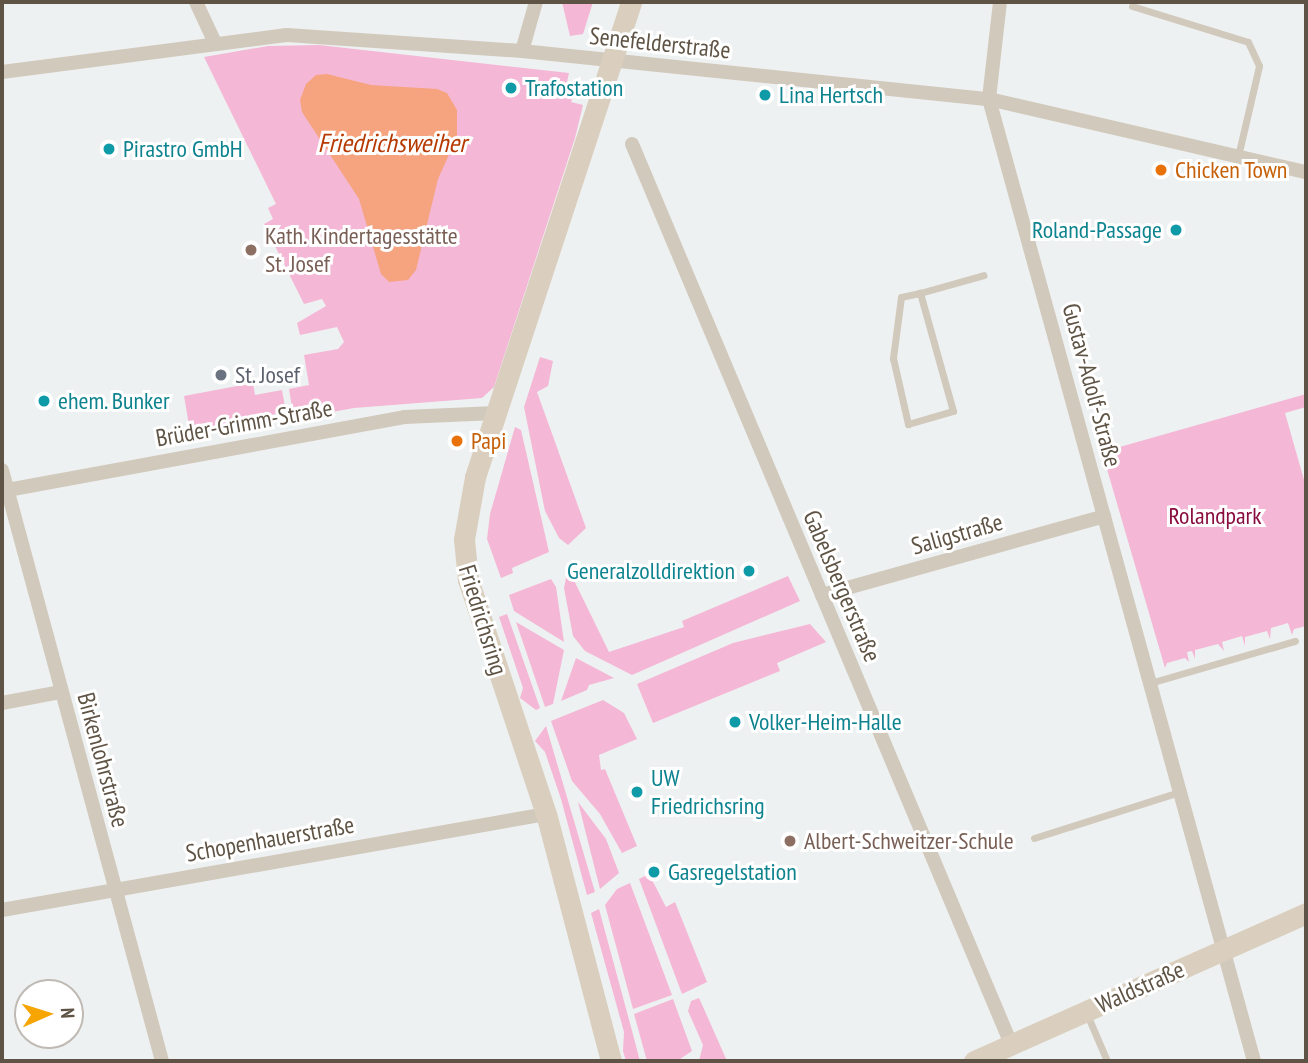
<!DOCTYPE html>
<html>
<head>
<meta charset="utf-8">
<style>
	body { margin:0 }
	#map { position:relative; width:1308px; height:1063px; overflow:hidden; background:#eef1f1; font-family:"PT Sans Narrow",sans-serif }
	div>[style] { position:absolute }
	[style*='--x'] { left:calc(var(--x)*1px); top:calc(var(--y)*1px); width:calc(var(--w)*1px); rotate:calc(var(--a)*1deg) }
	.green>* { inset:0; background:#f4b7d6 }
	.water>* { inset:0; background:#f6a47f }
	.lane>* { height:7px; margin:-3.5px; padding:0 3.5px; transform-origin:3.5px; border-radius:3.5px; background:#d2c9bd }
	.street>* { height:14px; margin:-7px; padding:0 7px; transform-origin:7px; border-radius:7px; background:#d2c9bd }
	.secondary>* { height:21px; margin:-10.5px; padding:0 10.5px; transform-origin:10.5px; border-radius:10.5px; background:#dacfbe }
	.dots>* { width:19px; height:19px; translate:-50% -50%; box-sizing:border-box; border:4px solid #fff; border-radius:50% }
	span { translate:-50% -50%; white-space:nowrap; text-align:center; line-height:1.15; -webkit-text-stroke:6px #fff; paint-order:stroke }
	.street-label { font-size:24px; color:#5e5344 }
	.culture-label { font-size:24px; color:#0d838f }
	.left { translate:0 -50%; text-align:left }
	.right { translate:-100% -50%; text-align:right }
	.food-label { font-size:24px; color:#c56008 }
	.education-label { font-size:24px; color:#785e54 }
	.worship-label { font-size:24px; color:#5b616d }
	.park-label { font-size:24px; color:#880c3d }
	.water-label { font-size:26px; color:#b53900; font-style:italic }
	.frame { position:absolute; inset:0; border:4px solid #5e5344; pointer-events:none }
	.north { position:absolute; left:14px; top:979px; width:70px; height:70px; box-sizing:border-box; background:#fff; border:2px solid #bfbab4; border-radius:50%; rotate:87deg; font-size:19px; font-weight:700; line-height:28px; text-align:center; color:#5e5344 }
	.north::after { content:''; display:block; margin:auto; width:24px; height:32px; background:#f6a503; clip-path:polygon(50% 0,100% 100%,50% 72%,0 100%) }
</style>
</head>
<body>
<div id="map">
	<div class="green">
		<i style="clip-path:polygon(562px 2px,593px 2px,583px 34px,570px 36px)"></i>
		<i style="clip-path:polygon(319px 45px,569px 73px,567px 82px,575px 91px,571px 102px,583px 105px,575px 138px,494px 387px,482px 398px,354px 408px,294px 419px,289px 389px,309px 385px,304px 355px,338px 349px,344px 342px,337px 327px,300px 335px,297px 323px,326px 306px,322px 299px,304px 304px,264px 224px,273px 219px,268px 208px,276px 204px,204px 57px,268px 46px)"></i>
		<i style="clip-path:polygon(540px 357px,553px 361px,548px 386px,537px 392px,586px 528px,568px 545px,559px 538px,545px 511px,524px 407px)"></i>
		<i style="clip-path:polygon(253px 383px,255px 395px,282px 390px,286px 412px,190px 431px,184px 396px)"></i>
		<i style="clip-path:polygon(1306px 394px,1306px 407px,1285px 413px,1306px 487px,1306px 626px,1294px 629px,1292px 635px,1288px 623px,1271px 628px,1270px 639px,1267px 631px,1245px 637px,1245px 646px,1242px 636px,1222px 642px,1224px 651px,1218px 644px,1195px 650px,1195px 659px,1192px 651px,1187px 652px,1189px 662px,1185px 658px,1167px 663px,1165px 668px,1102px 452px)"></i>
		<i style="clip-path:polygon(515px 427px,521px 430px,549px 552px,512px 568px,513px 573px,501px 578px,487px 539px,490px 514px)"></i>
		<i style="clip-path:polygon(568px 568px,609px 652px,684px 627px,682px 621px,788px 576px,800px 601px,632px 675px,585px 651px,573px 636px,564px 588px)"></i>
		<i style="clip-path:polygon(551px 579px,556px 587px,564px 642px,514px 611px,509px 595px)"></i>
		<i style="clip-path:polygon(507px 614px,540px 708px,536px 710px,520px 698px,523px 688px,499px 617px)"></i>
		<i style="clip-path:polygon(516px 622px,564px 650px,553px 704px,545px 707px)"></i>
		<i style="clip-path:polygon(810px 624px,826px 642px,777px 663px,780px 671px,653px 723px,637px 684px,733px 643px)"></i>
		<i style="clip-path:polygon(576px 658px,614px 678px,589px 685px,587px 690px,561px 701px)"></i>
		<i style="clip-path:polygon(603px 700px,624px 713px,637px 739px,599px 755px,601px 770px,605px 769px,637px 846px,622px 853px,600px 814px,572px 781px,551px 721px)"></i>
		<i style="clip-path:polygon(546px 726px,595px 892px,587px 895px,561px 799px,545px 752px,535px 741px)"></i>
		<i style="clip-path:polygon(578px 802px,606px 839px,619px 873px,600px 889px)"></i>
		<i style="clip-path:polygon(649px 874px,666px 907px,675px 902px,707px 982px,682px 994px,639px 879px)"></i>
		<i style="clip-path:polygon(630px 883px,672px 995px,633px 1009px,605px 905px,617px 889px)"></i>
		<i style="clip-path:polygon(599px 909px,631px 1027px,640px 1061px,626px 1061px,623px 1051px,624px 1032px,591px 913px)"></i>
		<i style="clip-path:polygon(699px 998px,704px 1009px,727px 1061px,699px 1061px,703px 1045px,688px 1011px,691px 1001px)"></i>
		<i style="clip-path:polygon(673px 999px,692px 1051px,677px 1061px,647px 1061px,634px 1014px)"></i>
	</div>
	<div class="water">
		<i style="clip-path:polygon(327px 74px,371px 85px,437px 89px,447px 93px,457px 110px,457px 137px,438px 179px,416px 270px,408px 280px,389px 282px,381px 274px,359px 199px,302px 112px,300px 100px,306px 84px,316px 75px)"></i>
	</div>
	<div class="lane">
		<i style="--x:1132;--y:6;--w:121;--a:17.2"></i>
		<i style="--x:1248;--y:42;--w:26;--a:65"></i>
		<i style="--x:1259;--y:66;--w:92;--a:103.1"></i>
		<i style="--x:920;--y:293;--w:19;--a:168"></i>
		<i style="--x:901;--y:297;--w:62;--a:97.5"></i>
		<i style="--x:893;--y:358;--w:68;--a:77.2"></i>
		<i style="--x:908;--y:424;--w:47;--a:-16.1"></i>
		<i style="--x:953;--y:411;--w:123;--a:-105.6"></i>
		<i style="--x:920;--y:293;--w:66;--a:-15.7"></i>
		<i style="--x:1150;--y:683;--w:151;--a:-16.2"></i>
		<i style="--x:1034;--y:838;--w:152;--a:-17.6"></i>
		<i style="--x:1086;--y:1012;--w:53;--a:66.8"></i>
	</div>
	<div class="street">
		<i style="--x:196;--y:2;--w:45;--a:65.1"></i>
		<i style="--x:1000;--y:2;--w:98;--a:96.5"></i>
		<i style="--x:989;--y:99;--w:998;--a:74.6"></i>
		<i style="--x:522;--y:51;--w:51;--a:-74.1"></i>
		<i style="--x:2;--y:72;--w:287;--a:-7.4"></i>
		<i style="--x:287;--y:35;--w:236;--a:3.9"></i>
		<i style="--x:522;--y:51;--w:469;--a:5.9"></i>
		<i style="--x:989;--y:99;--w:325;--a:13"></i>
		<i style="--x:632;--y:144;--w:977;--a:67.16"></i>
		<i style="--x:2;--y:470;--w:612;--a:74.85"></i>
		<i style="--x:2;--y:491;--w:409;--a:-10.4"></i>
		<i style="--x:404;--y:417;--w:92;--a:-2.5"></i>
		<i style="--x:822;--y:595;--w:293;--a:-15.6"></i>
		<i style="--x:2;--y:703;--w:60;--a:-10.6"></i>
		<i style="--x:2;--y:910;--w:552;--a:-10.01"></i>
	</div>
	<div class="secondary">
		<i style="--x:611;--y:1061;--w:255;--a:-104.7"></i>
		<i style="--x:546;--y:814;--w:247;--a:-108.4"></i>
		<i style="--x:468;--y:580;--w:41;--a:-95.6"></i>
		<i style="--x:464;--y:539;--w:63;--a:-79.9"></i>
		<i style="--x:475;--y:477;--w:500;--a:-71.8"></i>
		<i style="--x:974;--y:1061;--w:363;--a:-24"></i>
	</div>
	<div class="dots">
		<i style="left:511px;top:88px;background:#0f9aa8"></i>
		<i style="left:765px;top:95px;background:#0f9aa8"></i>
		<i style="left:109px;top:149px;background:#0f9aa8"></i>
		<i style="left:1161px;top:170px;background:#e8710a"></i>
		<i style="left:1176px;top:230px;background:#0f9aa8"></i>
		<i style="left:251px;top:250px;background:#8d6e63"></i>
		<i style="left:221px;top:375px;background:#6b7280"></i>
		<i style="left:44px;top:401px;background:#0f9aa8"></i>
		<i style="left:457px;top:441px;background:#e8710a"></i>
		<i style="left:749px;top:571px;background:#0f9aa8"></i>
		<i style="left:735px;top:722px;background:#0f9aa8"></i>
		<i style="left:637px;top:792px;background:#0f9aa8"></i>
		<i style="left:790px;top:841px;background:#8d6e63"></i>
		<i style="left:654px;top:872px;background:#0f9aa8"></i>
	</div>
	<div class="street-label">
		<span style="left:660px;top:43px;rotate:6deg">Senefelderstraße</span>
		<span style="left:1092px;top:385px;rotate:75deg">Gustav-Adolf-Straße</span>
		<span style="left:244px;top:423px;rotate:-10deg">Brüder-Grimm-Straße</span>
		<span style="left:957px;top:534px;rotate:-16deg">Saligstraße</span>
		<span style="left:842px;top:586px;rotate:67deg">Gabelsbergerstraße</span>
		<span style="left:483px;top:620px;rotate:73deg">Friedrichsring</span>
		<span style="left:103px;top:760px;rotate:75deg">Birkenlohrstraße</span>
		<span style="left:270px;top:839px;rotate:-10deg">Schopenhauerstraße</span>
		<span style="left:1140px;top:987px;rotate:-24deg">Waldstraße</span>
	</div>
	<div class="culture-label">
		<span class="left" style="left:525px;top:88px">Trafostation</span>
		<span class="left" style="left:779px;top:95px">Lina Hertsch</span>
		<span class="left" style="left:123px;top:149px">Pirastro GmbH</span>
		<span class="right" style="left:1162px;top:230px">Roland-Passage</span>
		<span class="left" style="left:58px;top:401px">ehem. Bunker</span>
		<span class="right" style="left:735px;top:571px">Generalzolldirektion</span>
		<span class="left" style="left:749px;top:722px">Volker-Heim-Halle</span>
		<span class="left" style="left:651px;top:792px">UW<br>Friedrichsring</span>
		<span class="left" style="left:668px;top:872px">Gasregelstation</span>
	</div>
	<div class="food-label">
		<span class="left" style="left:1175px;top:170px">Chicken Town</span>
		<span class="left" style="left:471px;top:441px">Papi</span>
	</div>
	<div class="education-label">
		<span class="left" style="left:265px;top:250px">Kath. Kindertagesstätte<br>St. Josef</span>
		<span class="left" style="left:804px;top:841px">Albert-Schweitzer-Schule</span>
	</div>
	<div class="worship-label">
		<span class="left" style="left:235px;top:375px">St. Josef</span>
	</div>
	<div class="park-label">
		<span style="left:1215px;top:516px">Rolandpark</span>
	</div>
	<div class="water-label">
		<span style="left:392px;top:143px">Friedrichsweiher</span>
	</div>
	<div class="frame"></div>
	<div class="north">N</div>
</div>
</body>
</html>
